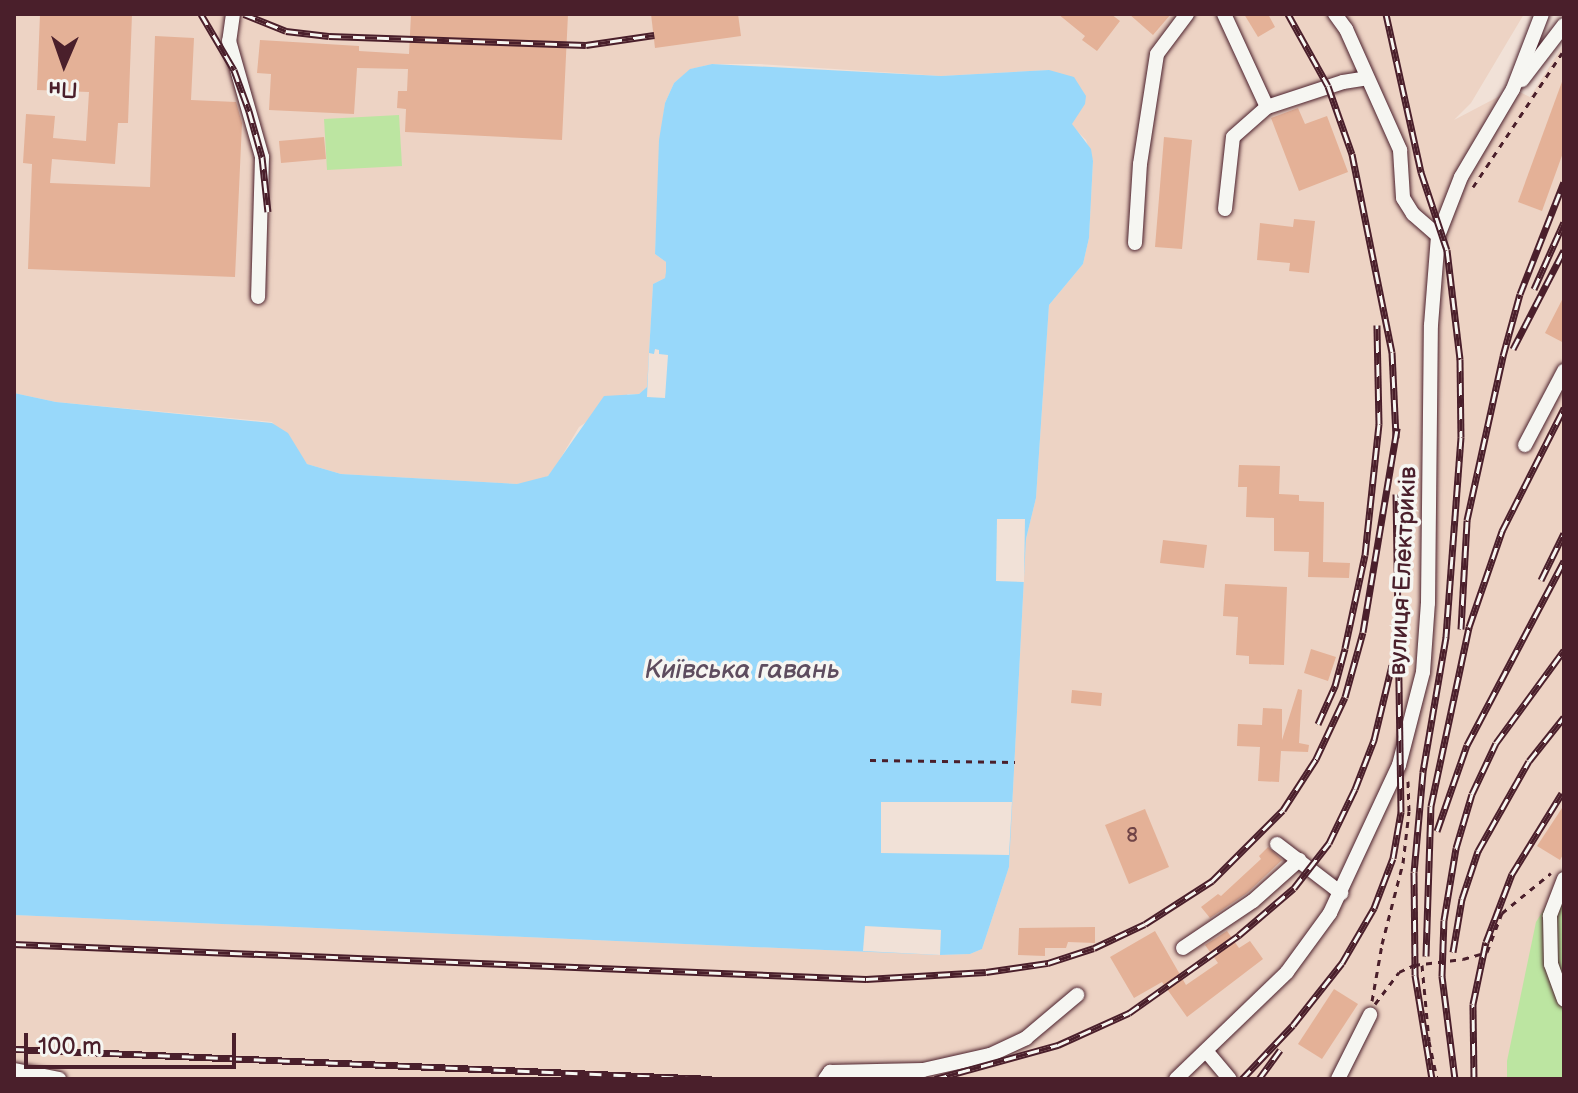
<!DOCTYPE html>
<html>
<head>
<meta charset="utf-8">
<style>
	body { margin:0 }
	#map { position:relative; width:1578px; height:1093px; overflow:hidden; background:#f1e1d7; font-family:"Balsamiq Sans",sans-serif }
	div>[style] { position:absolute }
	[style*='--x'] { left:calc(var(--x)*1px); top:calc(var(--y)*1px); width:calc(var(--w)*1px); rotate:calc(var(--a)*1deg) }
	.built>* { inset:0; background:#edd3c4 }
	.green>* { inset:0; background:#bce5a1 }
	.water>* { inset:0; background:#98d8fa }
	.pier>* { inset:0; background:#f1e1d7 }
	.building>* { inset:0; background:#e4b197 }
	.path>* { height:3px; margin-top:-1.5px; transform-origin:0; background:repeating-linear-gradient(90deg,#4a1f2b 0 6px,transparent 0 12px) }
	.roads { filter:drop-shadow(0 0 2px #4a1f2b) drop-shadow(0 0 2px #4a1f2b) }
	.minor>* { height:14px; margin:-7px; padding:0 7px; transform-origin:7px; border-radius:7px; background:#f6f6f2 }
	.rail>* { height:7px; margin-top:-3.5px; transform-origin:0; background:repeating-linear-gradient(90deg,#f6f6f2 0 12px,#4a1f2b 0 24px); box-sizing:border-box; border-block:2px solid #4a1f2b }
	span { translate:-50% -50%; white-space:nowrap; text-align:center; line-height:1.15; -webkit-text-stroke:7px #f6f6f2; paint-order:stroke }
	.number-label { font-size:20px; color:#704446 }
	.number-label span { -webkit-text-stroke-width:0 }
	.street-label { font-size:24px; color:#4a1f2b }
	.water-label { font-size:26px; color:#5e4d5f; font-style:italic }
	.frame { position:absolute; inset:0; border:16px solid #4a1f2b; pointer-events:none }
	.north { position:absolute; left:24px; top:24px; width:80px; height:80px; -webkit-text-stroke:6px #f6f6f2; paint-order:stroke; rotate:182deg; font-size:22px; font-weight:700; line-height:32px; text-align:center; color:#4a1f2b }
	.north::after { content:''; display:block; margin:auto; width:28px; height:36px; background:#4a1f2b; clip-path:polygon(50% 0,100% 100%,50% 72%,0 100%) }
	.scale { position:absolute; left:24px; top:1033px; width:212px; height:36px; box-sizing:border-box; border:4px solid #4a1f2b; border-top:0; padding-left:10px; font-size:24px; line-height:28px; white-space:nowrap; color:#4a1f2b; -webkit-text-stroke:6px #f6f6f2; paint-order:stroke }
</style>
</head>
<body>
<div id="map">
	<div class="built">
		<i style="clip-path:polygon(14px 14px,1524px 14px,1471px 103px,1454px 120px,1513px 89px,1530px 97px,1564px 44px,1561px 1079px,14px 1079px,14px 915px,940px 955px,970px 954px,982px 949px,1009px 867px,1026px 539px,1036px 498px,1049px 305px,1083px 264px,1089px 238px,1093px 161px,1086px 140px,1072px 126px,1049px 70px,941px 76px,760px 64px,712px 64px,691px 69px,674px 83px,665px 103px,660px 140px,655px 254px,666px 262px,667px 272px,665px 278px,653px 284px,647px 387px,639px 394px,628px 394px,579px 427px,556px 466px,548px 476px,535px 481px,517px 484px,341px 474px,307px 464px,272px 422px,56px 402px,14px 393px)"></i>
	</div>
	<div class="green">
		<i style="clip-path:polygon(399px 115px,402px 166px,327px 170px,324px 119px)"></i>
		<i style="clip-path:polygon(1564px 877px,1564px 1079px,1507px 1079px,1507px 1061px,1536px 922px)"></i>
	</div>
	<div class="water">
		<i style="clip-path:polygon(712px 64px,941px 76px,1049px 70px,1074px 77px,1086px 96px,1085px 104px,1072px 124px,1091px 149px,1093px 161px,1089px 238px,1083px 264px,1049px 305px,1036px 498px,1026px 539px,1009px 867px,982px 949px,970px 954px,940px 955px,14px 915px,14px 393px,56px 402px,272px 423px,288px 433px,307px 464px,341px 474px,517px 484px,548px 476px,604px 396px,639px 394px,647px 387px,653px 284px,665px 278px,666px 272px,666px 262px,655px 254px,659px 140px,665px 103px,674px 83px,690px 69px)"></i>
	</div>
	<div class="pier">
		<i style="clip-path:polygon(655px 349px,659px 350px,659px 354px,668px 355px,665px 398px,647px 397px,649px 353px,654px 354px)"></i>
		<i style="clip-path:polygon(997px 519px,1025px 519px,1024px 582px,996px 581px)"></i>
		<i style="clip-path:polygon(881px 802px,1012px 802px,1009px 855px,881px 853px)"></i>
		<i style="clip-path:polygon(865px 926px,941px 930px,940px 955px,863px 951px)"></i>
	</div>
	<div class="building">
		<i style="clip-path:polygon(40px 14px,132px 14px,128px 123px,118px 123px,115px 164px,52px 159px,50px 183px,150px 187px,155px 36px,194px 38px,191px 100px,236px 102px,242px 123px,235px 277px,28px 269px,32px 164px,23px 163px,26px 114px,55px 116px,53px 138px,86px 141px,89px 92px,37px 90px)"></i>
		<i style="clip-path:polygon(411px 14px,568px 14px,562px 140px,405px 132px,406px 109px,397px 108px,398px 91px,407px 91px,408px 69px,357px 68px,354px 114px,269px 110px,271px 74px,257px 73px,260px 40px,359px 46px,359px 51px,409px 54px)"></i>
		<i style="clip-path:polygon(651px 14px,738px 14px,741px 36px,655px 48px)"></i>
		<i style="clip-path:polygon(1058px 14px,1111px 14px,1120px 21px,1097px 51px,1082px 40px,1085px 36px)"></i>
		<i style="clip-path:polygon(1129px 14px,1171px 14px,1153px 35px)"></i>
		<i style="clip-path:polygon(1244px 14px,1268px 14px,1275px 27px,1258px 37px)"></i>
		<i style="clip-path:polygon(1563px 79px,1564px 150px,1542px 211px,1518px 202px)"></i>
		<i style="clip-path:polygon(1298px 108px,1305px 124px,1327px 116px,1348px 172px,1299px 191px,1271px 118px)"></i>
		<i style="clip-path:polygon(324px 137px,326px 159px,281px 163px,279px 141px)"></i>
		<i style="clip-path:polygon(1164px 137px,1192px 140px,1182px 249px,1155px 247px)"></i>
		<i style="clip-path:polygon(1294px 219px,1315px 221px,1309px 273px,1289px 271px,1290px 263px,1257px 260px,1260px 223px,1293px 227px)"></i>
		<i style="clip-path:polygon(1564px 296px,1564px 343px,1545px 333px)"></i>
		<i style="clip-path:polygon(1239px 465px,1280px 466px,1279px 494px,1299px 495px,1299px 501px,1324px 502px,1323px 562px,1350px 563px,1349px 578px,1308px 577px,1309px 552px,1274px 551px,1274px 518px,1246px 517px,1247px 487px,1238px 487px)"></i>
		<i style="clip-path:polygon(1163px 540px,1207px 545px,1204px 568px,1160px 563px)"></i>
		<i style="clip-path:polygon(1225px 584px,1287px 587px,1284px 665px,1249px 664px,1249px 656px,1236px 655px,1238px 617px,1223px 616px)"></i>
		<i style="clip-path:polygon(1311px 649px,1336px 657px,1328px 681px,1304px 673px)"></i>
		<i style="clip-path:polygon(1298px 689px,1302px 690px,1299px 743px,1309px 745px,1308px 752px,1281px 751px,1279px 782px,1258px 781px,1260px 747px,1237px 746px,1238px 724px,1262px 725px,1263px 708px,1282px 709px,1282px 740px)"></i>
		<i style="clip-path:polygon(1072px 690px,1102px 693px,1101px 706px,1071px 703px)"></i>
		<i style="clip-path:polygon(1564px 805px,1564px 853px,1560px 860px,1537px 846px)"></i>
		<i style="clip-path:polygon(1145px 809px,1169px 867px,1129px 884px,1105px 825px)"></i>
		<i style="clip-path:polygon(1268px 847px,1282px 860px,1247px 893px,1210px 918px,1201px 907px,1218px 894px,1221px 896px,1261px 859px,1259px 856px)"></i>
		<i style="clip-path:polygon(1095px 927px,1095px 943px,1068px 942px,1066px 948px,1045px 948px,1045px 956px,1018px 955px,1019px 928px)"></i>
		<i style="clip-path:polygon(1155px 931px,1186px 985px,1218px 963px,1205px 945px,1227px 931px,1239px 948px,1250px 941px,1263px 959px,1187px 1017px,1162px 982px,1134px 998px,1110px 957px)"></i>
		<i style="clip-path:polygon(1334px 989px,1358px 1004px,1322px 1059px,1298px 1044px)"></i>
	</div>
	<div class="path">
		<i style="--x:1473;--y:187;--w:161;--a:-56.4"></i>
		<i style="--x:870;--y:760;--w:145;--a:0.8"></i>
		<i style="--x:1422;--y:965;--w:76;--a:84.7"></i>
		<i style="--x:1429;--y:1041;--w:39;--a:78"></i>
		<i style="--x:1372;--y:1001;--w:58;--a:-80"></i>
		<i style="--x:1382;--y:944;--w:84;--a:-75.5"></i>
		<i style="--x:1403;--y:863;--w:52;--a:-83.4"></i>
		<i style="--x:1409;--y:811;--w:30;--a:-92"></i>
		<i style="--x:1375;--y:1004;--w:40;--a:-53"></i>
		<i style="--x:1399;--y:972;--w:17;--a:-25"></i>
		<i style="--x:1414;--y:965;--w:49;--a:-7"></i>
		<i style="--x:1463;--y:959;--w:25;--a:-16"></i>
		<i style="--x:1487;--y:952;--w:42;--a:-69"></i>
		<i style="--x:1502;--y:913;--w:63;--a:-39.2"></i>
	</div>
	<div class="roads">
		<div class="minor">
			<i style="--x:233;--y:14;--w:27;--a:98"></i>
			<i style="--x:229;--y:41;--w:121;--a:74.1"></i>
			<i style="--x:262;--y:157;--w:140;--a:91.6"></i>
			<i style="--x:1224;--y:14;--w:102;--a:65.2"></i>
			<i style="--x:1335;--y:14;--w:19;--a:54"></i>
			<i style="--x:1346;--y:29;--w:133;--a:65.9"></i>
			<i style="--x:1400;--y:150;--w:48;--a:86.4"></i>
			<i style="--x:1403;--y:198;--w:19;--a:58"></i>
			<i style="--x:1413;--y:214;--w:33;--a:41"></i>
			<i style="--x:1522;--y:80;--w:69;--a:-52.6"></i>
			<i style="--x:1225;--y:209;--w:72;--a:-83.7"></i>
			<i style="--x:1233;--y:137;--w:45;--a:-41.4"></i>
			<i style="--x:1267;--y:107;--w:80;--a:-18.2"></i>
			<i style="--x:1343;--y:82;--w:24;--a:-9"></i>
			<i style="--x:1135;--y:243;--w:79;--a:-86.4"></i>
			<i style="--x:1140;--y:164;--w:111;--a:-81.2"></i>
			<i style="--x:1157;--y:54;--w:50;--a:-53.1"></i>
			<i style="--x:1525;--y:445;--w:84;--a:-62.2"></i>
			<i style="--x:1277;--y:844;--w:81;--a:37.4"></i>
			<i style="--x:1564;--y:879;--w:40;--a:111"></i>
			<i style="--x:1550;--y:916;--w:48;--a:88.8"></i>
			<i style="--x:1551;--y:964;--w:38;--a:70"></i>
			<i style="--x:1183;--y:948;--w:84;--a:-33.9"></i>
			<i style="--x:1253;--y:901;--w:62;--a:-41.7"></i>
			<i style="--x:1207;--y:1052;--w:35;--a:50"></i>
			<i style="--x:14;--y:1070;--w:46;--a:11.3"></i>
			<i style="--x:825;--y:1079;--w:9;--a:-54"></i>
			<i style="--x:830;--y:1072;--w:93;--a:-1.2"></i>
			<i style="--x:923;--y:1070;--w:69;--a:-12.6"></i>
			<i style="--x:990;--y:1055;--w:40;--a:-25"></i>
			<i style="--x:1026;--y:1038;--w:67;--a:-40.1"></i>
			<i style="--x:1176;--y:1079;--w:154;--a:-43.9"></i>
			<i style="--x:1287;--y:972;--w:73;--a:-53.9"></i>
			<i style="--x:1330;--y:913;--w:163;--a:-65"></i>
			<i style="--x:1399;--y:765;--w:96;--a:-75.5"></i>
			<i style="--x:1423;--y:672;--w:69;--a:-85.9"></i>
			<i style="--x:1428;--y:603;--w:278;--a:-89.4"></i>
			<i style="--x:1431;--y:325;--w:89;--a:-85.5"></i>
			<i style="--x:1438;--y:236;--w:63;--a:-68.7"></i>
			<i style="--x:1461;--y:177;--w:102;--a:-59.4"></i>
			<i style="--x:1513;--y:89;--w:80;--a:-68.9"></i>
			<i style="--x:1338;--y:1079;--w:72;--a:-63.4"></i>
		</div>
	</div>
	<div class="rail">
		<i style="--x:201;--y:14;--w:65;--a:59.5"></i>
		<i style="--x:234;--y:70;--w:44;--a:69.9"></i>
		<i style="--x:249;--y:111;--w:48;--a:74.2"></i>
		<i style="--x:262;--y:157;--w:55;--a:83.8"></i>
		<i style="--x:244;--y:14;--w:45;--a:22"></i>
		<i style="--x:286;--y:31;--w:43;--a:6.6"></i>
		<i style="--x:329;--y:36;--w:257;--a:2"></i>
		<i style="--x:586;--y:45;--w:69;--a:-8.4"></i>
		<i style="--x:1288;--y:14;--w:82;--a:60.9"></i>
		<i style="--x:1328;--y:86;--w:72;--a:70.6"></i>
		<i style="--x:1352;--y:154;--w:202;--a:78.6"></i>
		<i style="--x:1392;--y:352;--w:86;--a:87.3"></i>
		<i style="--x:1386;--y:14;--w:162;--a:77.5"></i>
		<i style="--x:1421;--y:172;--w:82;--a:71.6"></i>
		<i style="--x:1447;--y:250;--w:110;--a:83.2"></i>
		<i style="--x:1460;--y:359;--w:78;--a:89.3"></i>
		<i style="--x:1461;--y:437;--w:201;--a:94.3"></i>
		<i style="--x:1446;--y:637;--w:137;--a:99.7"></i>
		<i style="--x:1423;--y:772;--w:100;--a:95.1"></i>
		<i style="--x:1414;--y:872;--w:103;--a:89.4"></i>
		<i style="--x:1415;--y:975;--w:105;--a:80.7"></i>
		<i style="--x:1534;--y:289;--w:73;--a:-65.9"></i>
		<i style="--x:1513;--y:349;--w:111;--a:-62.7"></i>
		<i style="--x:1541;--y:580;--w:52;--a:-63.9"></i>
		<i style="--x:1461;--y:629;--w:109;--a:-86.8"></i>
		<i style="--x:1467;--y:520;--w:168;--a:-77.6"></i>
		<i style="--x:1503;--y:356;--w:64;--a:-74.7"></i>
		<i style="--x:1520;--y:294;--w:120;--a:-68.6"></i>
		<i style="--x:1318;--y:724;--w:42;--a:-65.9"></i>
		<i style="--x:1335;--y:686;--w:39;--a:-75"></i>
		<i style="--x:1345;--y:648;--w:95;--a:-77.9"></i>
		<i style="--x:1365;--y:555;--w:132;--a:-83.9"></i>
		<i style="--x:1379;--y:424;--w:99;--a:-91.2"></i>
		<i style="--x:1437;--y:831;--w:91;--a:-70.8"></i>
		<i style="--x:1467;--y:745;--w:208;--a:-62.2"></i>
		<i style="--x:14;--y:944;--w:853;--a:2.35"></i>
		<i style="--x:866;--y:979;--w:120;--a:-3.3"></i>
		<i style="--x:986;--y:972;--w:63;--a:-8.3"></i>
		<i style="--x:1048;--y:963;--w:48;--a:-18.1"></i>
		<i style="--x:1094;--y:948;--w:56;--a:-25.2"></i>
		<i style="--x:1145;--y:924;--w:80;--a:-32.7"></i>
		<i style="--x:1212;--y:881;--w:100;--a:-45"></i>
		<i style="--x:1283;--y:810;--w:61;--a:-57.1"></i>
		<i style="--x:1316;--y:759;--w:68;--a:-64.9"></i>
		<i style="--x:1345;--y:697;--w:67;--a:-74.5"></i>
		<i style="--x:1363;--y:632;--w:207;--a:-80.5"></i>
		<i style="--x:1453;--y:952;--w:54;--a:-80.4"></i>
		<i style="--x:1462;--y:899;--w:51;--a:-71.6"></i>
		<i style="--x:1478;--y:851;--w:103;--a:-60.5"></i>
		<i style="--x:1529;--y:761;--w:56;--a:-51.5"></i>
		<i style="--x:1426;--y:956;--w:150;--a:-88.1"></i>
		<i style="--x:1431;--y:806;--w:183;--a:-78"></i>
		<i style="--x:1469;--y:627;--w:102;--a:-71"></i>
		<i style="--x:1502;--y:531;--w:138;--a:-63.2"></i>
		<i style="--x:14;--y:1049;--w:699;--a:2.46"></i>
		<i style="--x:935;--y:1079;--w:128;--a:-15.5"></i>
		<i style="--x:1058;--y:1045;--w:78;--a:-24.3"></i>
		<i style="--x:1129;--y:1013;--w:135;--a:-35.3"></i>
		<i style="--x:1239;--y:935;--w:72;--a:-40.5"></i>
		<i style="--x:1294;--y:888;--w:57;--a:-52.1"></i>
		<i style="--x:1329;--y:843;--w:60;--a:-64.3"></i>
		<i style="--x:1355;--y:789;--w:53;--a:-68.8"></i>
		<i style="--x:1374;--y:740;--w:77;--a:-76.5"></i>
		<i style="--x:1242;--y:1079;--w:74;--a:-46.6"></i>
		<i style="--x:1293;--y:1025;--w:79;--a:-51.7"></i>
		<i style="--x:1342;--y:963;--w:64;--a:-59.8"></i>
		<i style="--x:1374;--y:908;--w:53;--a:-69.2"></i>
		<i style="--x:1393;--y:858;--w:47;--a:-80.1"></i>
		<i style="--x:1401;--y:812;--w:318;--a:-90.9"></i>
		<i style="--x:1259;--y:1079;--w:36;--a:-54"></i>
		<i style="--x:1455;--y:1079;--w:104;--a:-97.2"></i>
		<i style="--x:1442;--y:976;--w:56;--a:-88"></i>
		<i style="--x:1444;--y:920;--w:73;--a:-80.5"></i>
		<i style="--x:1456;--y:848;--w:56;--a:-73.5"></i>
		<i style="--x:1472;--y:794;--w:56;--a:-64.8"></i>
		<i style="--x:1496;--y:743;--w:115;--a:-53.8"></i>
		<i style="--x:1474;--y:1079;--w:75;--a:-90.8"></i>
		<i style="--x:1473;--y:1004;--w:63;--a:-78.2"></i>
		<i style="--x:1486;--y:942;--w:73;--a:-69.1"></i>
		<i style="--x:1512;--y:874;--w:95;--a:-58.3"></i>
	</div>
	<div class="number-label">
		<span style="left:1132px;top:836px">8</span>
	</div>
	<div class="street-label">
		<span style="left:1403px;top:571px;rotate:-87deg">вулиця Електриків</span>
	</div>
	<div class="water-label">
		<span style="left:742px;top:671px">Київська гавань</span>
	</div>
	<div class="frame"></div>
	<div class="north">Пн</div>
	<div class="scale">100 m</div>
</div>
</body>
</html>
